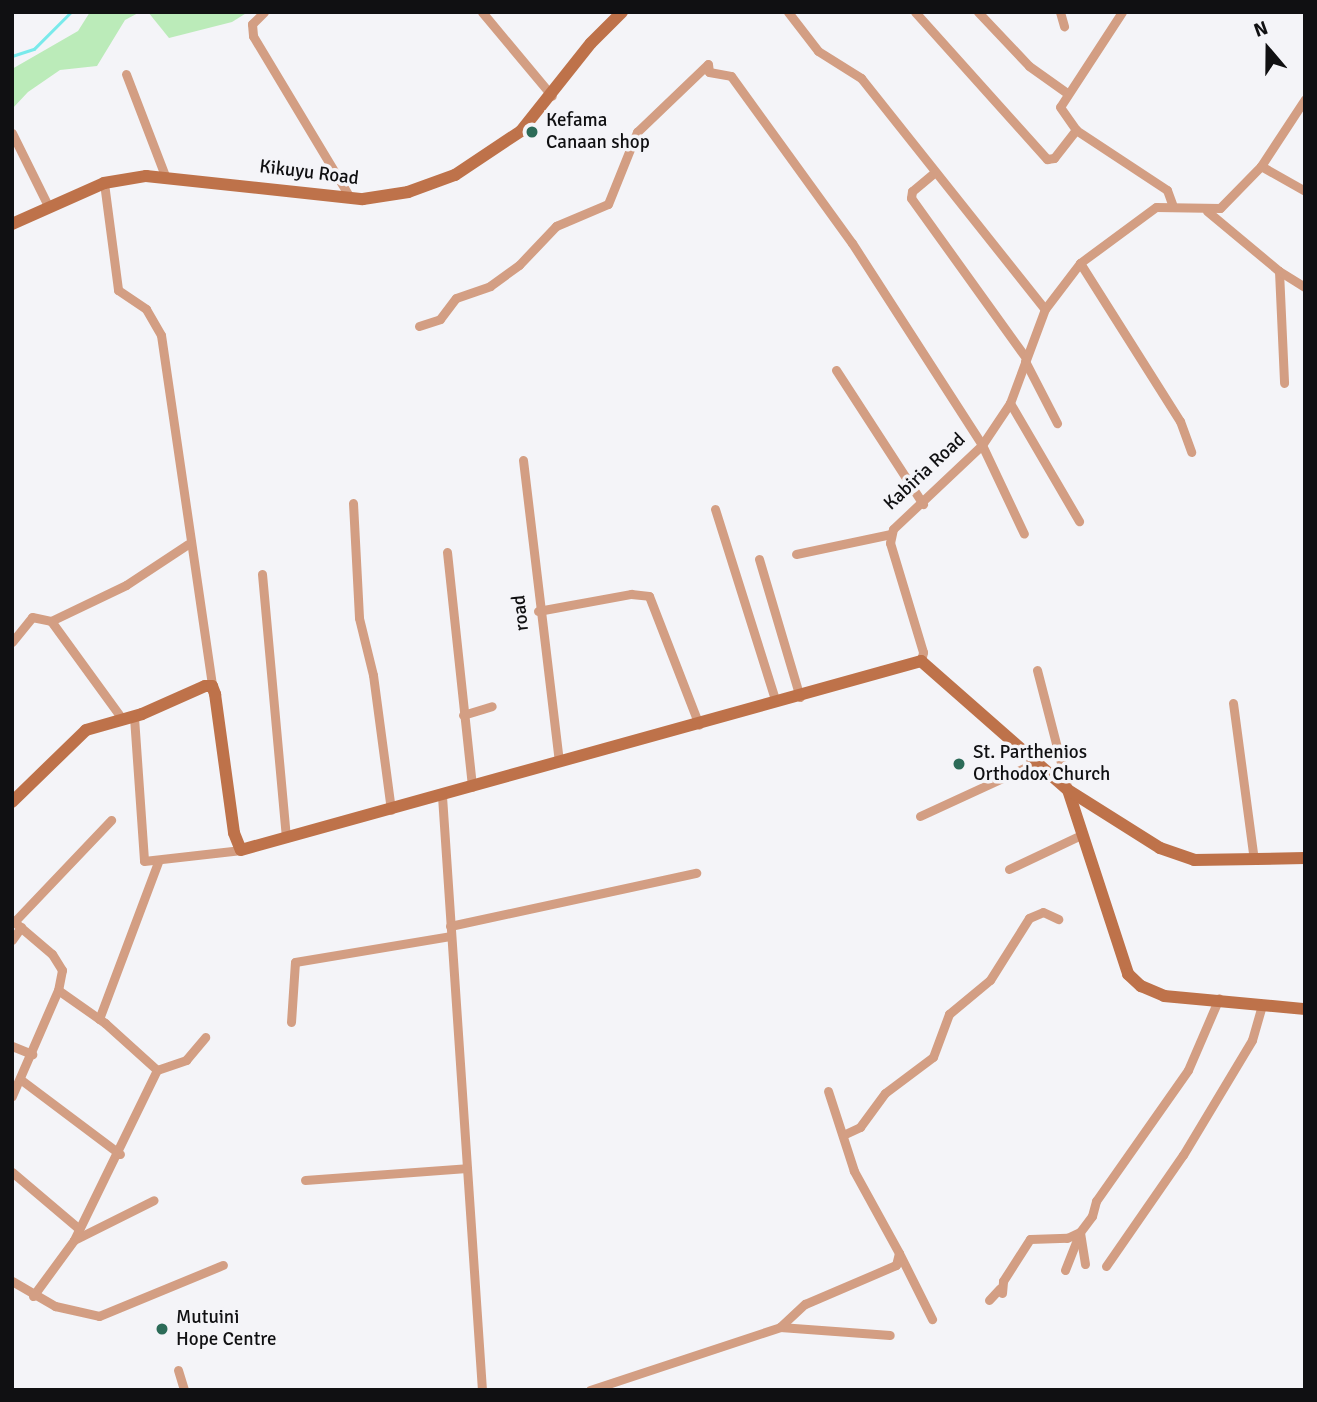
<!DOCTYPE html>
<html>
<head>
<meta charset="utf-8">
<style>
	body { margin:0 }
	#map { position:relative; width:1317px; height:1402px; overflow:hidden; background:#f4f4f8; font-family:Signika,sans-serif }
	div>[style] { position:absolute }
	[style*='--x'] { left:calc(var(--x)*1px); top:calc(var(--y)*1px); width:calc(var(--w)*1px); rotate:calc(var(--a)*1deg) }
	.green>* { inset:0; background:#bbebb9 }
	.stream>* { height:2.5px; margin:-1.25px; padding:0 1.25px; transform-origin:1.25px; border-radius:1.25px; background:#79eaeb }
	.minor>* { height:9px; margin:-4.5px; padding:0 4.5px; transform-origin:4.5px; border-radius:4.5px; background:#d39e83 }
	.secondary>* { height:12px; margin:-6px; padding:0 6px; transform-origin:6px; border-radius:6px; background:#be724a }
	.dots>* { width:19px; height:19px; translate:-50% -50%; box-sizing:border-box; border:4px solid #f4f4f8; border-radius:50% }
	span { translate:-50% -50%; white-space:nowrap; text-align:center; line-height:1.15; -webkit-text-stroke:7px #f4f4f8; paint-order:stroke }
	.poi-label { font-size:19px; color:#101012 }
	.left { translate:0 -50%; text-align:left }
	.street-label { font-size:19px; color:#101012 }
	.frame { position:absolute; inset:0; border:14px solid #101012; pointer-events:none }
	.north { position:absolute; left:1233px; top:14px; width:70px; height:70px; -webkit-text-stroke:5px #f4f4f8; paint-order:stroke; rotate:340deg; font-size:19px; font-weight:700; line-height:28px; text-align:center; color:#101012 }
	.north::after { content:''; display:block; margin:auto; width:24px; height:32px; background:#101012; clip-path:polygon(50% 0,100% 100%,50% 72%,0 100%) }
</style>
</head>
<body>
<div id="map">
	<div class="green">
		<i style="clip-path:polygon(90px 12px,140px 12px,125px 20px,97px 66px,60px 70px,28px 92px,12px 109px,12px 69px,78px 31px)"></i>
		<i style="clip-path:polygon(148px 12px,248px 12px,232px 22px,169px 38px)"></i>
	</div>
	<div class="stream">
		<i style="--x:12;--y:56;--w:23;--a:-18"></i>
		<i style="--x:34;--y:49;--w:52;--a:-45"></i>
	</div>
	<div class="minor">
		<i style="--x:264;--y:12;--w:17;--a:135"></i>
		<i style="--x:252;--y:24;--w:12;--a:85"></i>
		<i style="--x:253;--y:36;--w:184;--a:59"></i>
		<i style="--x:482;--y:12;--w:109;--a:50.2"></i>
		<i style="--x:788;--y:12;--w:49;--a:52.4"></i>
		<i style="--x:818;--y:51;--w:51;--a:32.1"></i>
		<i style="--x:861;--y:78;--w:295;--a:51.5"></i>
		<i style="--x:915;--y:12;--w:198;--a:48.1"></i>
		<i style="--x:1047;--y:159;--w:7;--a:-8"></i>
		<i style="--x:1054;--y:158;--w:36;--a:-52"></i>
		<i style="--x:978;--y:12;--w:74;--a:46.6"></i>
		<i style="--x:1029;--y:66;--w:47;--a:35.4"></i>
		<i style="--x:1060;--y:12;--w:15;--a:74"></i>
		<i style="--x:1122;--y:12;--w:113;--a:123.1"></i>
		<i style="--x:1060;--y:107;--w:28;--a:55"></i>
		<i style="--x:1076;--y:130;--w:109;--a:33.4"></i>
		<i style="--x:1167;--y:190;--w:15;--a:70"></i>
		<i style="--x:126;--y:74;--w:111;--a:69"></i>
		<i style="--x:12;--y:133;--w:81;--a:63.7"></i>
		<i style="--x:1261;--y:166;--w:51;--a:29.6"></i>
		<i style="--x:935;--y:172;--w:30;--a:140"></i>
		<i style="--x:912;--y:191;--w:7;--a:98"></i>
		<i style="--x:911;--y:198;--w:197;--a:54.3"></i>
		<i style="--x:104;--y:183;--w:108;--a:82.5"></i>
		<i style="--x:118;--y:290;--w:34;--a:34"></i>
		<i style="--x:146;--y:309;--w:30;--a:60"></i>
		<i style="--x:161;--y:335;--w:355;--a:81.7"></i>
		<i style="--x:1207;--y:211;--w:94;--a:39.8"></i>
		<i style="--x:1279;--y:271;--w:112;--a:87.4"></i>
		<i style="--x:1080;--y:263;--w:187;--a:57.7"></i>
		<i style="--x:1180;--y:421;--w:33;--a:70"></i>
		<i style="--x:1279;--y:271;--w:31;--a:32"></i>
		<i style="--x:419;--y:326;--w:22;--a:-18"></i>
		<i style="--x:440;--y:319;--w:26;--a:-53"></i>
		<i style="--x:456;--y:298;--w:36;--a:-19"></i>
		<i style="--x:490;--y:286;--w:36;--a:-36"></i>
		<i style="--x:519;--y:265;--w:54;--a:-46.5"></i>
		<i style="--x:556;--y:226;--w:56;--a:-22.9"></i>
		<i style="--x:608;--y:204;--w:78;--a:-68.1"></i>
		<i style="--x:637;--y:132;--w:98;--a:-43.8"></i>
		<i style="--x:708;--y:64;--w:8;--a:83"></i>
		<i style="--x:709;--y:72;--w:22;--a:10"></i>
		<i style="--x:731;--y:76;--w:206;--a:54.1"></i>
		<i style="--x:852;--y:243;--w:240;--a:57.2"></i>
		<i style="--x:982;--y:445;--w:98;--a:64.7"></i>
		<i style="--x:1025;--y:361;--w:70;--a:62.7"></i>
		<i style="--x:836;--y:370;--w:160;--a:57"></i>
		<i style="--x:1010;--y:403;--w:137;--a:59.7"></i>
		<i style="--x:523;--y:460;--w:304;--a:83.2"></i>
		<i style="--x:353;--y:503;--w:115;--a:87"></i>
		<i style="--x:359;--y:618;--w:59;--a:76.2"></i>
		<i style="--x:373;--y:675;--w:136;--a:82.4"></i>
		<i style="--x:715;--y:509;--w:202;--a:72.5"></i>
		<i style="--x:447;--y:552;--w:236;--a:83.9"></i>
		<i style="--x:796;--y:554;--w:97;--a:-11.9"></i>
		<i style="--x:759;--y:559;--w:144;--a:73.5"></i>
		<i style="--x:262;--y:574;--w:265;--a:84.8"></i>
		<i style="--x:538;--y:611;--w:95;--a:-10.4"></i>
		<i style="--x:631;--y:594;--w:18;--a:6"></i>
		<i style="--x:649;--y:596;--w:138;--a:68.8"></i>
		<i style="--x:51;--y:621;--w:83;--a:-25.6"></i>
		<i style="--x:126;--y:585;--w:74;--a:-33.5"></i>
		<i style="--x:12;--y:642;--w:32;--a:-51"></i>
		<i style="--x:32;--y:617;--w:19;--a:12"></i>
		<i style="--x:51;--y:621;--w:122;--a:54"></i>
		<i style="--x:921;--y:661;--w:9;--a:-77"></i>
		<i style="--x:923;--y:652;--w:114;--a:-106.8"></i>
		<i style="--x:890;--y:543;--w:14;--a:-78"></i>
		<i style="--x:893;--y:529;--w:122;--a:-43.3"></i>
		<i style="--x:982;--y:445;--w:50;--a:-56.3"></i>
		<i style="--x:1010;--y:403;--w:100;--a:-69.6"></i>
		<i style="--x:1045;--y:309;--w:58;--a:-52.7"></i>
		<i style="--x:1080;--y:263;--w:94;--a:-36.4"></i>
		<i style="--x:1156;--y:207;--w:64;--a:0.9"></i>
		<i style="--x:1220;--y:208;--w:59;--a:-45.7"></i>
		<i style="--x:1261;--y:166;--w:80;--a:-56.7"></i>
		<i style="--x:1037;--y:670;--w:124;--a:75.5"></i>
		<i style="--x:1233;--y:703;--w:158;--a:82.4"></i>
		<i style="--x:463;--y:715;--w:30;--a:-17"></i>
		<i style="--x:134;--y:717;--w:144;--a:86"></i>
		<i style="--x:144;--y:861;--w:98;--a:-6.5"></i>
		<i style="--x:442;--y:796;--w:595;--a:86.15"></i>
		<i style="--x:920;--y:816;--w:127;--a:-24.7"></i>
		<i style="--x:1009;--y:869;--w:82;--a:-25.3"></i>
		<i style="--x:12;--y:920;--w:52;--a:40.4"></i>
		<i style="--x:52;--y:954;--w:19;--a:58"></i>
		<i style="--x:62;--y:970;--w:20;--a:101"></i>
		<i style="--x:58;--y:990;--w:116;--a:113.5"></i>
		<i style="--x:14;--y:922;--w:141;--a:-46.4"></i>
		<i style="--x:450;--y:926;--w:252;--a:-12.2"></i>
		<i style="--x:12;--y:940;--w:16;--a:-55"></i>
		<i style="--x:99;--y:1019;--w:168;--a:-69.4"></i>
		<i style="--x:291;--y:1022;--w:60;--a:-86.2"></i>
		<i style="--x:295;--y:962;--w:157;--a:-9.5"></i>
		<i style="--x:12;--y:1046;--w:22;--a:22"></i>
		<i style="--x:157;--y:1070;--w:31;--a:-19"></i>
		<i style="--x:186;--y:1060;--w:30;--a:-50"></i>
		<i style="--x:20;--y:1079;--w:125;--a:36.9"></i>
		<i style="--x:843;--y:1135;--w:19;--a:-25"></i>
		<i style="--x:860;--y:1127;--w:42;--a:-53.7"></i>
		<i style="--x:885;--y:1093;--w:60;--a:-36.9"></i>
		<i style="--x:933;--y:1057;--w:46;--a:-69.6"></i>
		<i style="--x:949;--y:1014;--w:53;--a:-39.7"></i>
		<i style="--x:990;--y:980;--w:73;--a:-57.8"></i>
		<i style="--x:1029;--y:918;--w:15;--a:-23"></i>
		<i style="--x:1043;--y:912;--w:17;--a:25"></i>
		<i style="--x:12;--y:1172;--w:87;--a:40.3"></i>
		<i style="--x:305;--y:1180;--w:162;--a:-4.2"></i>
		<i style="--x:74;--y:1240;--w:89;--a:-26.6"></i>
		<i style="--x:899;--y:1253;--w:74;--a:63.4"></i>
		<i style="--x:1085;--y:1264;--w:32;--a:-99"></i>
		<i style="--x:1080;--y:1232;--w:20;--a:-53"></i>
		<i style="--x:1092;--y:1216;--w:16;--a:-75"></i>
		<i style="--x:1096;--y:1201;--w:160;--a:-54.9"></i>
		<i style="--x:1188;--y:1070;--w:78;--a:-66.7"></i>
		<i style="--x:1106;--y:1266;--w:135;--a:-55.3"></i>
		<i style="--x:1183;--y:1155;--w:134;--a:-59"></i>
		<i style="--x:1252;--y:1040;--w:37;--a:-74"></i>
		<i style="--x:1065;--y:1270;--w:41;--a:-68.5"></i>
		<i style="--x:12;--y:1281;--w:50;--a:30.2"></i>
		<i style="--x:55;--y:1306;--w:45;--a:12.8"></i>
		<i style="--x:99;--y:1316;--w:134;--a:-22.4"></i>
		<i style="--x:1002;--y:1293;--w:12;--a:-85"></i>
		<i style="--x:1003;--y:1281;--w:50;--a:-57.3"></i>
		<i style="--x:1030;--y:1239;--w:37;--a:-2"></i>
		<i style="--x:1067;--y:1238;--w:14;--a:-25"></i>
		<i style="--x:33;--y:1296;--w:69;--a:-53.8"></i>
		<i style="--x:74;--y:1240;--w:189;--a:-64"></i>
		<i style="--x:157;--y:1070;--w:70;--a:-137.9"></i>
		<i style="--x:105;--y:1023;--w:57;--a:-144.9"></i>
		<i style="--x:989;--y:1300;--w:16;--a:-47"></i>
		<i style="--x:780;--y:1327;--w:110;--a:4.2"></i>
		<i style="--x:178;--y:1370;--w:21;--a:73"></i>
		<i style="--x:590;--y:1390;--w:200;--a:-18.3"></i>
		<i style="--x:780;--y:1327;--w:34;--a:-43"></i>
		<i style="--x:805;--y:1304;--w:99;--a:-23.2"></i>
		<i style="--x:896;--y:1265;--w:12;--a:-76"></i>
		<i style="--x:899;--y:1253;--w:94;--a:-118.8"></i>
		<i style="--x:854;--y:1171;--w:84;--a:-108"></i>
	</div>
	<div class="secondary">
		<i style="--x:12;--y:224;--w:101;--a:-24"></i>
		<i style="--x:104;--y:183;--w:43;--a:-9.5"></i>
		<i style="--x:146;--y:176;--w:218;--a:6.1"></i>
		<i style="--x:363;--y:199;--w:46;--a:-8.8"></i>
		<i style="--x:408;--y:192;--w:50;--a:-19.9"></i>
		<i style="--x:455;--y:175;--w:79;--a:-33.7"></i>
		<i style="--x:521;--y:131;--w:112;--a:-51.5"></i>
		<i style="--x:591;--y:43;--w:44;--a:-45"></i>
		<i style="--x:1068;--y:790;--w:194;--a:71.9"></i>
		<i style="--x:1128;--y:974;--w:18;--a:43"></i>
		<i style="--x:1141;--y:986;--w:25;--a:23"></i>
		<i style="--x:1164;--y:996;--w:142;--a:5.3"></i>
		<i style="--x:12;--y:802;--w:103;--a:-44.2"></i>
		<i style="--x:86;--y:730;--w:58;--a:-15.9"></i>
		<i style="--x:142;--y:714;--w:69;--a:-24"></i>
		<i style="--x:205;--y:686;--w:7;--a:0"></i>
		<i style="--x:212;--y:686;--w:9;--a:69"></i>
		<i style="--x:215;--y:694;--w:140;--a:82.2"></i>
		<i style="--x:234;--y:833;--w:18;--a:68"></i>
		<i style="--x:241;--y:850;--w:706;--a:-15.53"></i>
		<i style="--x:921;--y:661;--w:196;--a:41.3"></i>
		<i style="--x:1068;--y:790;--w:109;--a:32.2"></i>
		<i style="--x:1160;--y:848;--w:36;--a:19"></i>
		<i style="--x:1194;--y:860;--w:111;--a:-1"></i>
	</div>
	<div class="dots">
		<i style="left:532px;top:132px;background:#2c6b58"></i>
		<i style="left:959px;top:764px;background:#2c6b58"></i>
		<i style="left:162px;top:1329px;background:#2c6b58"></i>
	</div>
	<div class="poi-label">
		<span class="left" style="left:546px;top:132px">Kefama<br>Canaan shop</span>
		<span class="left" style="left:973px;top:764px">St. Parthenios<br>Orthodox Church</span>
		<span class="left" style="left:176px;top:1329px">Mutuini<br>Hope Centre</span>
	</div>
	<div class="street-label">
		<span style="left:309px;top:173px;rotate:7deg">Kikuyu Road</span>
		<span style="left:925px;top:472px;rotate:-43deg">Kabiria Road</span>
		<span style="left:521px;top:613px;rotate:-96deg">road</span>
	</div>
	<div class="frame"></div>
	<div class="north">N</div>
</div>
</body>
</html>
